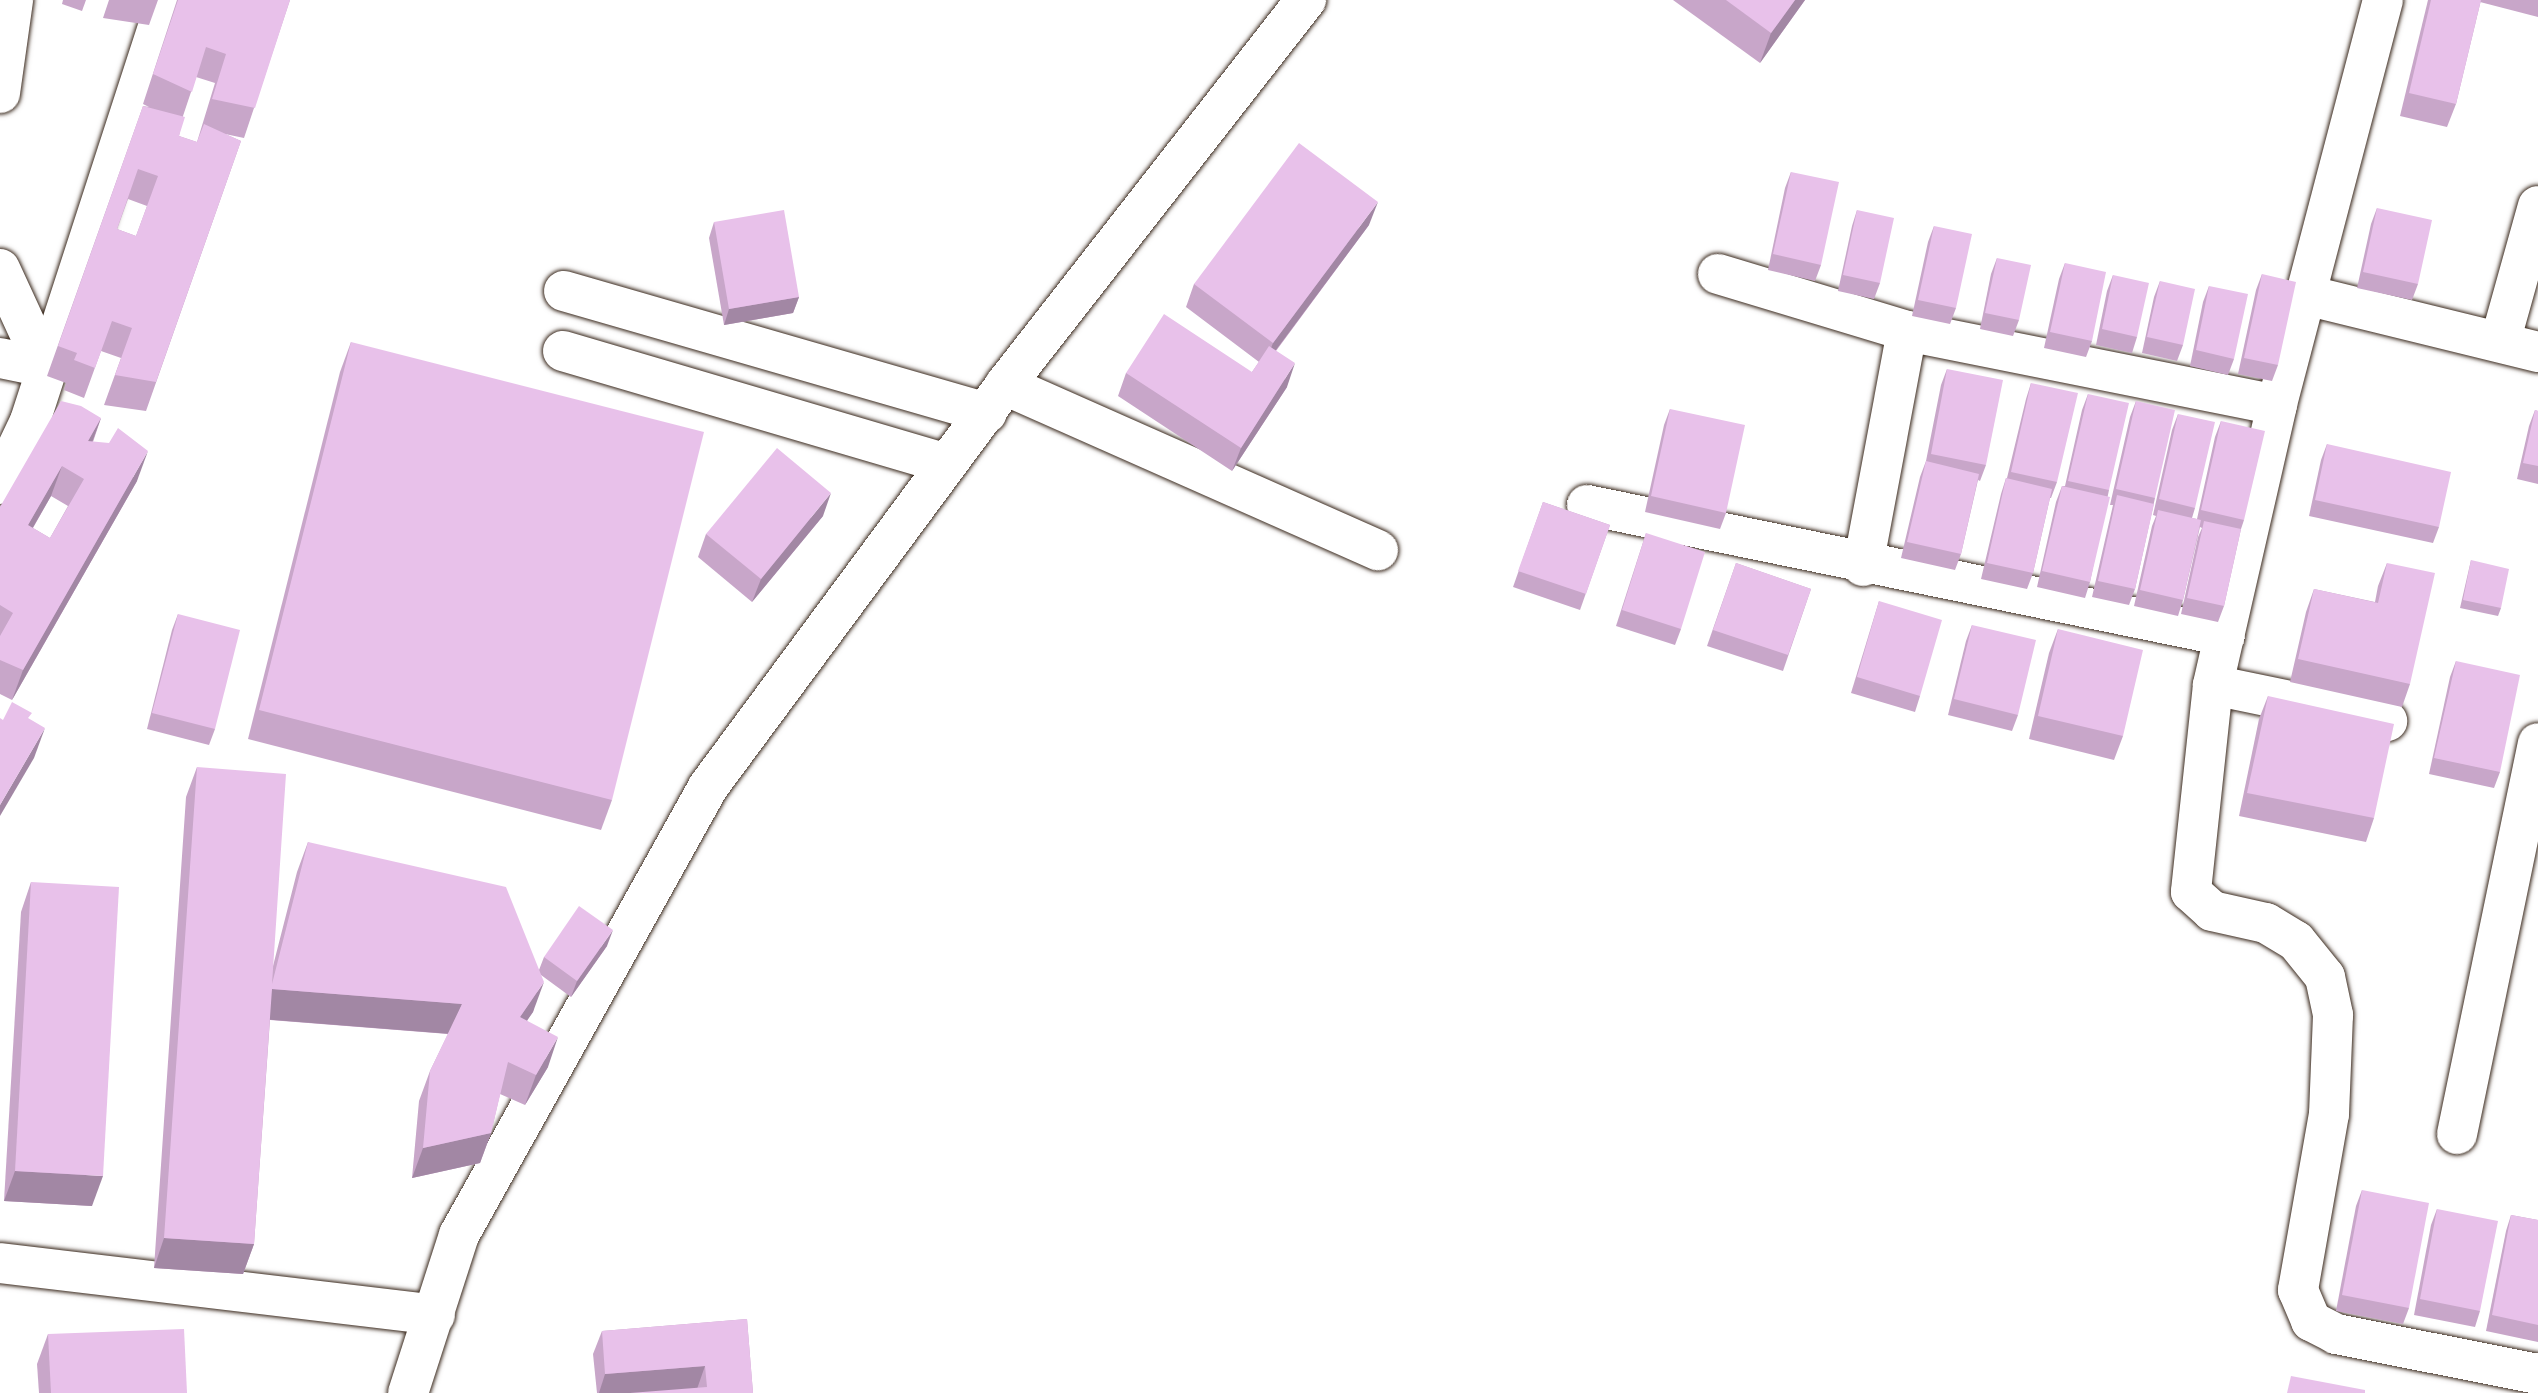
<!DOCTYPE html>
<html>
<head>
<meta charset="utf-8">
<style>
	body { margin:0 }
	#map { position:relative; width:2538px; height:1393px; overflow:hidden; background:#fff; font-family:"Balsamiq Sans",sans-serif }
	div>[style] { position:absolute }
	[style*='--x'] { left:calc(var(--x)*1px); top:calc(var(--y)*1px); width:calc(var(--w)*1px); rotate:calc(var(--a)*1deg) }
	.roads { filter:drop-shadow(0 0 2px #3b2a1e) drop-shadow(0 0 2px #3b2a1e) }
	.minor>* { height:40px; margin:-20px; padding:0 20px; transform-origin:20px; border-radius:20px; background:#fff }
	.wall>* { inset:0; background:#c8a6c9 }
	.shaded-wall>* { inset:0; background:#a287a4 }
	.building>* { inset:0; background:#e8c1ea }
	span { translate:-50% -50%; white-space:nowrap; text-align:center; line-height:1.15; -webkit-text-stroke:7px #fff; paint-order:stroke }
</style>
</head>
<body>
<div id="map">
	<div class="roads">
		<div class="minor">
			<i style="--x:2383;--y:0;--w:419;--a:104.7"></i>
			<i style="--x:2277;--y:405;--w:287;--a:102.9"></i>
			<i style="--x:2213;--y:685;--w:208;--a:96.1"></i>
			<i style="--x:2191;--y:892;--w:28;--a:42"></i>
			<i style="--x:2212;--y:911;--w:55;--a:12.5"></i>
			<i style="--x:2266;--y:923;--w:35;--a:31"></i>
			<i style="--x:2296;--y:941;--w:46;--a:51.1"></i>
			<i style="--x:2325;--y:977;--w:39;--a:78"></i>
			<i style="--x:2333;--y:1015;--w:99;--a:92.3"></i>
			<i style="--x:2329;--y:1114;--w:179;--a:100"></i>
			<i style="--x:2298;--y:1290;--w:34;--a:67"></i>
			<i style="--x:2311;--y:1321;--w:28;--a:27"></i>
			<i style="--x:2336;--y:1334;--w:206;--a:11.2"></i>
			<i style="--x:0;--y:93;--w:94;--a:-82"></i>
			<i style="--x:0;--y:269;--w:108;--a:65.3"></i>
			<i style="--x:1718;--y:274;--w:197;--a:16.8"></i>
			<i style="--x:1907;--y:331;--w:377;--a:11.3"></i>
			<i style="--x:564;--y:291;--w:440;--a:16.1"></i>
			<i style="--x:2306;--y:295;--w:239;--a:13.8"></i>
			<i style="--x:2500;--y:342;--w:141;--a:-74.4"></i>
			<i style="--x:563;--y:351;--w:400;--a:16.4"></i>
			<i style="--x:0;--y:358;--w:46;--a:11.3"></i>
			<i style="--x:1005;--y:385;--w:408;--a:23.9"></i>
			<i style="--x:0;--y:484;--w:70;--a:-64.5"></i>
			<i style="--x:30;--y:421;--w:443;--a:-72"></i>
			<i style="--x:1587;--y:505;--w:651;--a:11.6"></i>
			<i style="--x:1863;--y:566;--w:239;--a:-79.4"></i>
			<i style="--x:2213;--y:685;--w:178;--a:11.7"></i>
			<i style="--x:2457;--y:1134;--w:399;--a:-78.3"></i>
			<i style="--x:0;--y:1263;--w:438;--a:6.8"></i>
			<i style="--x:408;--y:1393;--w:166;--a:-72.1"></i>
			<i style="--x:459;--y:1235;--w:513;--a:-60.93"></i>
			<i style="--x:708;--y:787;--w:500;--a:-53.5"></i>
			<i style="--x:1005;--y:385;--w:489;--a:-52"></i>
		</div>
	</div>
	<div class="wall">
		<i style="clip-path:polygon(63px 0,86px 0,82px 11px,62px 4px)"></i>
		<i style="clip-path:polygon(109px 0,158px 0,149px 25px,103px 18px)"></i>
		<i style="clip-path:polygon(evenodd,177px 0,290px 0,244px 138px,225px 134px,241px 141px,146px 411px,104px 405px,121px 358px,101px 351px,84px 398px,64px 390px,66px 383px,47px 376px,143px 106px,149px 107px,143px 104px,177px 0,196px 77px,215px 83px,197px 142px,179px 136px,183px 116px,196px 77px,177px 0,128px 199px,147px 206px,136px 236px,117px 229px,128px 199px)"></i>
		<i style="clip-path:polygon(1673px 0,1805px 0,1760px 63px)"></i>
		<i style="clip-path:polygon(2428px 0,2481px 0,2456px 104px,2447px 127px,2400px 116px)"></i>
		<i style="clip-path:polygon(2481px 0,2538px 0,2538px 17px,2480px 2px)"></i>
		<i style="clip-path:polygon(1791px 172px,1821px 265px,1815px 281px,1768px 270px,1785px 188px)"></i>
		<i style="clip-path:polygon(2377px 208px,2418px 284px,2412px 300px,2357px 288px,2371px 224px)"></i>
		<i style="clip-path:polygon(1857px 210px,1880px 283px,1874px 299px,1838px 291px,1852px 226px)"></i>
		<i style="clip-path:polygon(714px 222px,799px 297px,793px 313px,724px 325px,709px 238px)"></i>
		<i style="clip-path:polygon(1369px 225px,1276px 351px,1287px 387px,1232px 471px,1118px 396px,1126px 373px,1252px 372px,1259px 362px,1186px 307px,1194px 284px)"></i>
		<i style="clip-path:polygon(1934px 226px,1956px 308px,1950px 324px,1912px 316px,1928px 242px)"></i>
		<i style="clip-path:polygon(1997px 258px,2019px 320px,2013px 336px,1980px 329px,1991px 274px)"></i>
		<i style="clip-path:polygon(2065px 263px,2092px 341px,2086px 357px,2044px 348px,2059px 279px)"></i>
		<i style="clip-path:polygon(2262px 274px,2278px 365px,2272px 381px,2238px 374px,2256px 290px)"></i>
		<i style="clip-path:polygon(2113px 275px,2137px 337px,2132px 353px,2096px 345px,2107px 291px)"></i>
		<i style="clip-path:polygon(2160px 281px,2183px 345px,2177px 361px,2142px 353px,2154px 297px)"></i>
		<i style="clip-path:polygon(2209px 286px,2234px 359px,2228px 375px,2190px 366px,2203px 302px)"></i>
		<i style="clip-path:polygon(351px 342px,612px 800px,601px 830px,248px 739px,340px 372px)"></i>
		<i style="clip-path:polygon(1947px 369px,1986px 465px,1980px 481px,1978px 480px,1961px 554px,1955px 570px,1901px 558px,1920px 477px,1926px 461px,1941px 385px)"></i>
		<i style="clip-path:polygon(2031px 383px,2057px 482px,2051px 498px,2050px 498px,2033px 573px,2027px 589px,1981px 579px,2001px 494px,2006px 478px,2007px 478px,2026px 399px)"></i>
		<i style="clip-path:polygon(2088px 394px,2109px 490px,2090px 582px,2085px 598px,2037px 587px,2056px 502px,2062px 486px,2065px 486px,2082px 410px)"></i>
		<i style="clip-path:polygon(2136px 401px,2155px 498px,2135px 589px,2129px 605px,2092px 597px,2113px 505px,2110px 505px,2130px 417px)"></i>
		<i style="clip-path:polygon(1670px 409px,1726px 513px,1720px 529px,1645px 512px,1664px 425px)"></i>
		<i style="clip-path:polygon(2535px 410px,2538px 411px,2538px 484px,2517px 479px,2529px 426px)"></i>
		<i style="clip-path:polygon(2178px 414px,2195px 508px,2192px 518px,2197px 519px,2215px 437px,2221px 421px,2244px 520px,2241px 529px,2224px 606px,2218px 622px,2181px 614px,2198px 537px,2202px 528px,2200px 527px,2183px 600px,2178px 616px,2134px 606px,2152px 526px,2156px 516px,2153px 515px,2172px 430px)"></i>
		<i style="clip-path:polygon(evenodd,101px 418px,93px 442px,137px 481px,12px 700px,0 694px,0 507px,101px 418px,51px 496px,68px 506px,50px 538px,33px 528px,51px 496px)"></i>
		<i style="clip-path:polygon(2327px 444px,2439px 527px,2433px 543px,2309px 516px,2321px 460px)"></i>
		<i style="clip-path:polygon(1543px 502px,1610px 525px,1580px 610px,1513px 587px)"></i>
		<i style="clip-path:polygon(823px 516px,752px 602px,698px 557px,706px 534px)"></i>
		<i style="clip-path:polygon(1646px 533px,1681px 629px,1675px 645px,1616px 626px)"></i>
		<i style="clip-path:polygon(2471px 560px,2501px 608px,2498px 616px,2460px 608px)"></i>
		<i style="clip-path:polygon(1736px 563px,1811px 589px,1783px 671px,1707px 646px)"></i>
		<i style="clip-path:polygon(2387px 563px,2410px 684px,2402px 707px,2290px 682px,2306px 612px,2314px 589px,2375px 602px,2378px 586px)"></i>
		<i style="clip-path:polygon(1879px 601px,1920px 696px,1915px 712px,1851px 693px)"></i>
		<i style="clip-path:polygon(178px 614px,215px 729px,209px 745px,147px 729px,172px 630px)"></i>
		<i style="clip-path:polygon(1972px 625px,2018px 715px,2012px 731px,1948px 715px,1966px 641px)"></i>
		<i style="clip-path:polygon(2058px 629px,2123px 736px,2114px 760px,2029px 739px,2049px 653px)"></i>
		<i style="clip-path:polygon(2456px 661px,2500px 772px,2494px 788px,2429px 774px,2450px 677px)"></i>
		<i style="clip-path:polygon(2268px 696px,2374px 818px,2366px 842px,2239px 816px,2259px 719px)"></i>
		<i style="clip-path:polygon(197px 767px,273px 966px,297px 872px,308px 842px,539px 970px,544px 957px,607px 946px,571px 997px,541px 975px,533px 1012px,527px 1020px,548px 1067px,525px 1105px,500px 1094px,491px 1133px,480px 1163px,412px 1178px,419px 1101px,430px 1071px,448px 1034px,270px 1020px,254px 1244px,243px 1274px,154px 1268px,186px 797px)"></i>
		<i style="clip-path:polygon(31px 882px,92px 1206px,4px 1201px,21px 912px)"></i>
		<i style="clip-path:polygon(2362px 1190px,2409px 1308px,2403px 1324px,2336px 1311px,2356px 1206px)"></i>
		<i style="clip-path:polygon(2437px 1209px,2480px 1311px,2475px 1327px,2414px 1315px,2431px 1225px)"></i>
		<i style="clip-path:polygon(2511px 1215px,2538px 1220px,2538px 1342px,2486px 1331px,2506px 1231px)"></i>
		<i style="clip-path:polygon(747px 1319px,753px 1393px,597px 1393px,593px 1354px,602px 1331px)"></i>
		<i style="clip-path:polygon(48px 1334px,187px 1393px,39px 1393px,37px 1364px)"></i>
	</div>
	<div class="shaded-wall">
		<i style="clip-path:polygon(1795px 0,1805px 0,1760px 63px,1771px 33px)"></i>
		<i style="clip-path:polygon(1378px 202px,1369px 225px,1264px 366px,1273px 343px)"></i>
		<i style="clip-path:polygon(799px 297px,793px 313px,724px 325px,729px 309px)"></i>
		<i style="clip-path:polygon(1295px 363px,1287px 387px,1232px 471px,1241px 448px)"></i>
		<i style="clip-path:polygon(101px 418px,90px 448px,88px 441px)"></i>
		<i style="clip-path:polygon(148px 451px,137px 481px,12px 700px,23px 670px)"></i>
		<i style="clip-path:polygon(62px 466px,51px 496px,17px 555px,28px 525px)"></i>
		<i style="clip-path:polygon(831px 493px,823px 516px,752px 602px,761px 579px)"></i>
		<i style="clip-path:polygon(45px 728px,34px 758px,0 816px,0 805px)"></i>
		<i style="clip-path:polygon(613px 930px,607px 946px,571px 997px,577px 981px)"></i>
		<i style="clip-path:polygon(544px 982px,533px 1012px,509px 1047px,520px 1017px)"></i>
		<i style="clip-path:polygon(272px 989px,462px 1004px,451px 1034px,261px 1019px)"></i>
		<i style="clip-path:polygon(558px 1037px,548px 1067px,525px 1105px,536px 1075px)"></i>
		<i style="clip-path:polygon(491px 1133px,480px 1163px,412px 1178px,423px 1148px)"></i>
		<i style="clip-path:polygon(15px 1171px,103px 1176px,92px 1206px,4px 1201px)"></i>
		<i style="clip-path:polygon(164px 1238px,254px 1244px,243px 1274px,154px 1268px)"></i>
		<i style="clip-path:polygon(705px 1366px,697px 1389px,648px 1393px,599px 1393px,605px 1374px)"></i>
	</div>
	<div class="building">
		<i style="clip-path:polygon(178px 0,290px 0,255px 108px,212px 99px,226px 54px,206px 47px,192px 92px,153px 74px)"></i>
		<i style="clip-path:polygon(1726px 0,1795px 0,1771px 33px)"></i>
		<i style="clip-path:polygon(2431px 0,2481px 0,2456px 104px,2409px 93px)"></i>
		<i style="clip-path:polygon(evenodd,143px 106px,185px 117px,179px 136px,197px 142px,204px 124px,241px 141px,156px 382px,115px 375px,132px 328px,112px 321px,95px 368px,74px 360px,77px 353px,58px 346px,143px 106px,138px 169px,158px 176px,136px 236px,117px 229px,138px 169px)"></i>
		<i style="clip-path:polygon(1299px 143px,1378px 202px,1273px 343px,1194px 284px)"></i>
		<i style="clip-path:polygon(1791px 172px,1839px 182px,1821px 265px,1773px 254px)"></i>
		<i style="clip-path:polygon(2377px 208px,2432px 220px,2418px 284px,2363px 272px)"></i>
		<i style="clip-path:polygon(784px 210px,799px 297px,729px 309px,714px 222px)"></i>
		<i style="clip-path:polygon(1857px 210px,1894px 218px,1880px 283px,1843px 275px)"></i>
		<i style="clip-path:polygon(1934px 226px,1972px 234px,1956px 308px,1918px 300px)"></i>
		<i style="clip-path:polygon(1997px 258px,2031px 265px,2019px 320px,1985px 313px)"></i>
		<i style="clip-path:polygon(2065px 263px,2106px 272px,2092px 341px,2050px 332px)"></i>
		<i style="clip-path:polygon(2262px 274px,2296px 282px,2278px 365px,2244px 358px)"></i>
		<i style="clip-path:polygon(2113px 275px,2149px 283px,2137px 337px,2102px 329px)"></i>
		<i style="clip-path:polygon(2160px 281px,2195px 289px,2183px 345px,2147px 337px)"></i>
		<i style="clip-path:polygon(2209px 286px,2248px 294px,2234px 359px,2196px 350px)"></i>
		<i style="clip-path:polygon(1164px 314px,1252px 372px,1269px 346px,1295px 363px,1241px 448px,1126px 373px)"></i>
		<i style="clip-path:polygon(351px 342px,704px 432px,612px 800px,259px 710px)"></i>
		<i style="clip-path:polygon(1947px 369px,2003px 380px,1986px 465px,1931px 454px)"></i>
		<i style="clip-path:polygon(2031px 383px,2078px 393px,2057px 482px,2011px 472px)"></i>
		<i style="clip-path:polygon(2088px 394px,2129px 403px,2109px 490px,2068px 481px)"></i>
		<i style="clip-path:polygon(evenodd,61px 401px,81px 406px,101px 418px,88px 441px,109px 443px,118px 428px,148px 451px,23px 670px,0 660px,0 636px,13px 613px,0 605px,0 507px,61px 401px,62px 466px,84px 479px,50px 538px,28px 525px,62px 466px)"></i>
		<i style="clip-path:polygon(2136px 401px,2175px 410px,2155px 498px,2116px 489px)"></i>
		<i style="clip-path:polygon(1670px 409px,1745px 425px,1726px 513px,1651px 496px)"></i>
		<i style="clip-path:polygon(2535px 410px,2538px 411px,2538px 466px,2523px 463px)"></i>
		<i style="clip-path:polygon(2178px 414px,2215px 422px,2195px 508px,2159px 499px)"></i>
		<i style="clip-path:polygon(2221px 421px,2265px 431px,2244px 520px,2201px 510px)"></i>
		<i style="clip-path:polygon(2327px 444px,2451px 472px,2439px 527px,2315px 500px)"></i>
		<i style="clip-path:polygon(777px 448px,831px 493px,761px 579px,706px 534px)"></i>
		<i style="clip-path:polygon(1926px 461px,1979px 474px,1961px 554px,1907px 542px)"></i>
		<i style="clip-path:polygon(2006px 478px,2052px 489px,2033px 573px,1987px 563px)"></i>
		<i style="clip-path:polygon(2062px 486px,2110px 497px,2090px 582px,2042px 571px)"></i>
		<i style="clip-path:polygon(2117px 495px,2154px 504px,2135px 589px,2098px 581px)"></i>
		<i style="clip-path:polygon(1543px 502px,1610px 525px,1586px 594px,1518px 571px)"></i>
		<i style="clip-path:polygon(2158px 510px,2201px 520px,2183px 600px,2140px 590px)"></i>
		<i style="clip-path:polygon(2204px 521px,2241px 529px,2224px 606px,2187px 598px)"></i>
		<i style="clip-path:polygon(1646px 533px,1705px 552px,1681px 629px,1622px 610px)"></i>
		<i style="clip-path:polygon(2471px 560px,2509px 569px,2501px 608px,2463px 600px)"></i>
		<i style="clip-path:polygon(1736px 563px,1811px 589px,1788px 655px,1713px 630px)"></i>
		<i style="clip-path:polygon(2387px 563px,2435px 573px,2410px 684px,2298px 659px,2314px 589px,2378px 603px)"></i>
		<i style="clip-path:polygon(1879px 601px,1942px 620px,1920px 696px,1857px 677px)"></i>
		<i style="clip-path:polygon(178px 614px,240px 630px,215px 729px,152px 713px)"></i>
		<i style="clip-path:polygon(1972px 625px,2036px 640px,2018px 715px,1954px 699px)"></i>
		<i style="clip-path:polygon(2058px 629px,2143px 650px,2123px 736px,2038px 716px)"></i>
		<i style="clip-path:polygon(2456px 661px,2520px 675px,2500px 772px,2434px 758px)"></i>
		<i style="clip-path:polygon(2268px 696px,2394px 724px,2374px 818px,2247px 793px)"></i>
		<i style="clip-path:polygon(12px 702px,32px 713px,28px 718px,45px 728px,0 805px,0 718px,3px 720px)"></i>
		<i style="clip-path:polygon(197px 767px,286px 774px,272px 984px,308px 842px,506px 887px,544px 982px,520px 1017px,558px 1037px,536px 1075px,508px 1062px,491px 1133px,423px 1148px,430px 1071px,462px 1004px,272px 989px,254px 1244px,164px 1238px)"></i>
		<i style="clip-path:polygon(31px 882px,119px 887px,103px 1176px,15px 1171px)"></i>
		<i style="clip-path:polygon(579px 906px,613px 930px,577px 981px,544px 957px)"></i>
		<i style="clip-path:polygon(2362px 1190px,2429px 1203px,2409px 1308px,2342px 1295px)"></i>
		<i style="clip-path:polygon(2437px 1209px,2498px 1221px,2480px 1311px,2420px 1299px)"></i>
		<i style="clip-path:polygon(2511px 1215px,2538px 1220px,2538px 1325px,2492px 1315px)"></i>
		<i style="clip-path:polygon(747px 1319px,753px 1393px,630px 1393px,707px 1387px,705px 1366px,605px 1374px,602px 1331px)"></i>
		<i style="clip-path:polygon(184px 1329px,187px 1393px,51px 1393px,48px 1334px)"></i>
		<i style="clip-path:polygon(2291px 1376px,2365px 1390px,2365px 1393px,2287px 1393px)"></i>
	</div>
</div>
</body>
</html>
